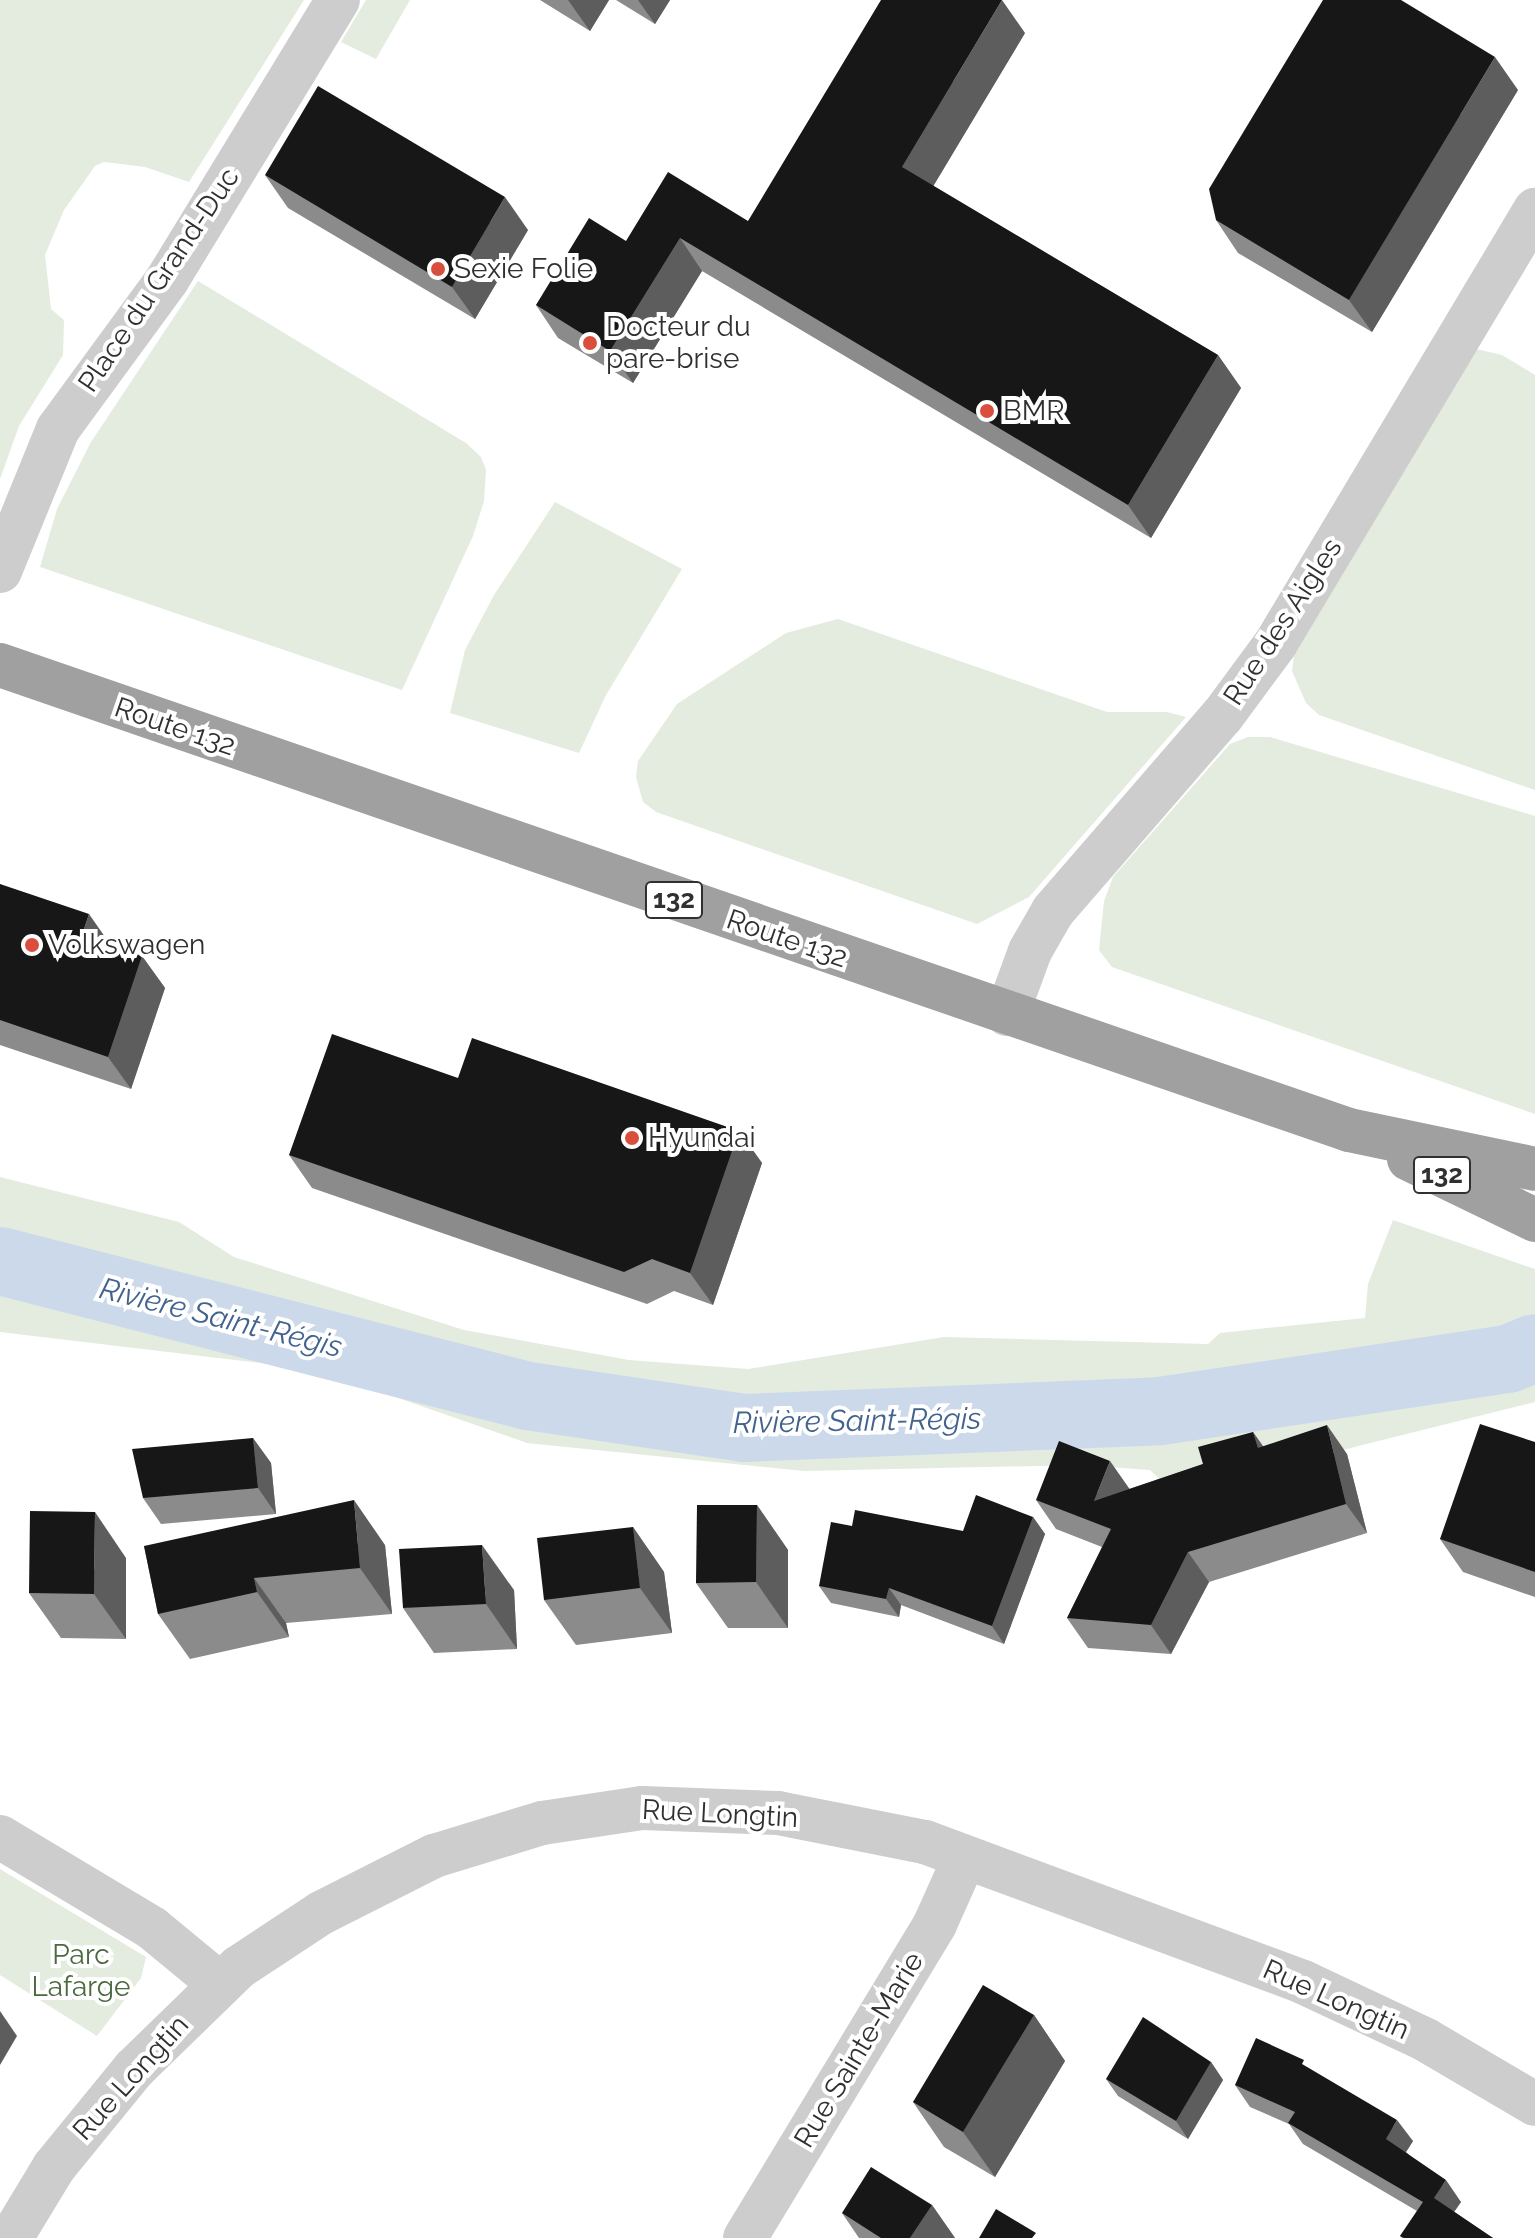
<!DOCTYPE html>
<html>
<head>
<meta charset="utf-8">
<style>
	body { margin:0 }
	#map { position:relative; width:1535px; height:2238px; overflow:hidden; background:#fff; font-family:Raleway,sans-serif }
	div>[style] { position:absolute }
	[style*='--x'] { left:calc(var(--x)*1px); top:calc(var(--y)*1px); width:calc(var(--w)*1px); rotate:calc(var(--a)*1deg) }
	.green>* { inset:0; background:#e3ecdf }
	.river>* { height:68px; margin:-34px; padding:0 34px; transform-origin:34px; border-radius:34px; background:#ccd9ea }
	.minor>* { height:44px; margin:-22px; padding:0 22px; transform-origin:22px; border-radius:22px; background:#cdcdcd }
	.trunk>* { height:44px; margin:-22px; padding:0 22px; transform-origin:22px; border-radius:22px; background:#a0a0a0 }
	.wall>* { inset:0; background:#8b8b8b }
	.shaded-wall>* { inset:0; background:#5d5d5d }
	.building>* { inset:0; background:#171717 }
	.dots>* { width:22px; height:22px; translate:-50% -50%; box-sizing:border-box; border:4px solid #fff; border-radius:50% }
	span { translate:-50% -50%; white-space:nowrap; text-align:center; line-height:1.15; -webkit-text-stroke:8px #fff; paint-order:stroke }
	.shield-label span { padding:2px 6px; background:#fff; border:2px solid; border-radius:6px; -webkit-text-stroke-width:0 }
	.shield-label { font-size:26px; color:#303030; font-weight:700 }
	.poi-label { font-size:28px; color:#303030 }
	.left { translate:0 -50%; text-align:left }
	.street-label { font-size:28px; color:#303030 }
	.park-label { font-size:28px; color:#4b693f }
	.water-label { font-size:30px; color:#42638d; font-style:italic }
</style>
</head>
<body>
<div id="map">
	<div class="green">
		<i style="clip-path:polygon(0 0,304px 0,189px 182px,145px 167px,104px 162px,95px 166px,64px 210px,45px 255px,51px 309px,64px 320px,63px 355px,19px 426px,0 479px)"></i>
		<i style="clip-path:polygon(366px 0,410px 0,376px 59px,341px 42px)"></i>
		<i style="clip-path:polygon(198px 281px,466px 443px,481px 457px,486px 470px,484px 501px,473px 536px,402px 690px,40px 567px,57px 509px,91px 442px)"></i>
		<i style="clip-path:polygon(1476px 349px,1502px 355px,1535px 375px,1535px 790px,1319px 715px,1306px 703px,1292px 671px,1294px 655px)"></i>
		<i style="clip-path:polygon(555px 502px,682px 569px,606px 695px,579px 753px,450px 713px,465px 650px,494px 595px)"></i>
		<i style="clip-path:polygon(838px 619px,1107px 712px,1167px 712px,1186px 717px,1029px 897px,977px 924px,656px 812px,643px 802px,636px 777px,638px 761px,677px 704px,786px 633px)"></i>
		<i style="clip-path:polygon(1248px 737px,1270px 737px,1535px 816px,1535px 1114px,1112px 967px,1099px 950px,1104px 901px,1113px 877px,1230px 744px)"></i>
		<i style="clip-path:polygon(0 1177px,179px 1222px,234px 1257px,464px 1330px,629px 1360px,748px 1369px,944px 1337px,1208px 1344px,1220px 1333px,1365px 1318px,1368px 1284px,1393px 1220px,1535px 1269px,1535px 1402px,1173px 1492px,1150px 1470px,1081px 1465px,804px 1471px,527px 1443px,318px 1370px,0 1332px)"></i>
		<i style="clip-path:polygon(0 1869px,146px 1957px,141px 1978px,97px 2036px,0 1975px)"></i>
	</div>
	<div class="river">
		<i style="--x:0;--y:1261;--w:545;--a:14.34"></i>
		<i style="--x:528;--y:1396;--w:218;--a:8.4"></i>
		<i style="--x:744;--y:1428;--w:416;--a:-2.3"></i>
		<i style="--x:1160;--y:1411;--w:352;--a:-8.5"></i>
		<i style="--x:1508;--y:1359;--w:29;--a:-22"></i>
	</div>
	<div class="minor">
		<i style="--x:0;--y:571;--w:153;--a:-67.8"></i>
		<i style="--x:58;--y:429;--w:185;--a:-53.8"></i>
		<i style="--x:167;--y:280;--w:328;--a:-58.6"></i>
		<i style="--x:1007;--y:1014;--w:67;--a:-69.9"></i>
		<i style="--x:1030;--y:951;--w:46;--a:-60.1"></i>
		<i style="--x:1053;--y:911;--w:259;--a:-49.1"></i>
		<i style="--x:1223;--y:715;--w:89;--a:-53.6"></i>
		<i style="--x:1276;--y:643;--w:505;--a:-59.11"></i>
		<i style="--x:0;--y:1837;--w:177;--a:30.9"></i>
		<i style="--x:152;--y:1928;--w:88;--a:39.5"></i>
		<i style="--x:11;--y:2238;--w:83;--a:-58.8"></i>
		<i style="--x:54;--y:2167;--w:127;--a:-50.8"></i>
		<i style="--x:134;--y:2069;--w:146;--a:-44.2"></i>
		<i style="--x:239;--y:1967;--w:98;--a:-33.4"></i>
		<i style="--x:321;--y:1913;--w:127;--a:-26.8"></i>
		<i style="--x:434;--y:1856;--w:113;--a:-17"></i>
		<i style="--x:542;--y:1823;--w:101;--a:-8.5"></i>
		<i style="--x:642;--y:1808;--w:136;--a:2.1"></i>
		<i style="--x:778;--y:1813;--w:150;--a:11.2"></i>
		<i style="--x:925;--y:1842;--w:403;--a:20.3"></i>
		<i style="--x:1303;--y:1982;--w:136;--a:25.2"></i>
		<i style="--x:1426;--y:2040;--w:126;--a:30.4"></i>
		<i style="--x:745;--y:2238;--w:367;--a:-58.8"></i>
		<i style="--x:935;--y:1924;--w:73;--a:-65.9"></i>
	</div>
	<div class="trunk">
		<i style="--x:0;--y:665;--w:1427;--a:19.02"></i>
		<i style="--x:1349;--y:1130;--w:190;--a:11.8"></i>
		<i style="--x:1409;--y:1159;--w:140;--a:25.8"></i>
	</div>
	<div class="wall">
		<i style="clip-path:polygon(540px 0,609px 0,590px 31px)"></i>
		<i style="clip-path:polygon(616px 0,670px 0,655px 24px)"></i>
		<i style="clip-path:polygon(1025px 33px,933px 186px,1218px 355px,1241px 388px,1151px 538px,702px 271px,633px 383px,558px 338px,536px 305px,626px 241px,748px 221px)"></i>
		<i style="clip-path:polygon(1518px 90px,1372px 332px,1238px 253px,1216px 220px)"></i>
		<i style="clip-path:polygon(265px 175px,528px 230px,475px 319px,288px 208px)"></i>
		<i style="clip-path:polygon(0 884px,111px 945px,142px 956px,165px 988px,131px 1089px,0 1045px)"></i>
		<i style="clip-path:polygon(458px 1078px,739px 1131px,762px 1163px,713px 1305px,674px 1291px,647px 1304px,312px 1188px,289px 1155px)"></i>
		<i style="clip-path:polygon(1253px 1432px,1263px 1446px,1347px 1454px,1367px 1533px,1209px 1582px,1171px 1654px,1088px 1648px,1067px 1618px,1102px 1547px,1056px 1529px,1036px 1500px,1129px 1489px,1203px 1464px)"></i>
		<i style="clip-path:polygon(253px 1438px,271px 1463px,276px 1514px,161px 1524px,143px 1498px)"></i>
		<i style="clip-path:polygon(1535px 1442px,1535px 1597px,1463px 1572px,1440px 1539px)"></i>
		<i style="clip-path:polygon(757px 1505px,788px 1550px,788px 1628px,728px 1628px,696px 1583px)"></i>
		<i style="clip-path:polygon(1033px 1517px,1045px 1534px,1004px 1644px,901px 1605px,899px 1617px,831px 1603px,819px 1586px,852px 1526px,963px 1531px)"></i>
		<i style="clip-path:polygon(633px 1527px,664px 1572px,672px 1633px,576px 1645px,544px 1600px)"></i>
		<i style="clip-path:polygon(385px 1545px,392px 1614px,286px 1623px,289px 1637px,190px 1659px,158px 1614px,144px 1546px)"></i>
		<i style="clip-path:polygon(126px 1558px,126px 1639px,61px 1638px,29px 1593px)"></i>
		<i style="clip-path:polygon(514px 1590px,517px 1649px,434px 1653px,403px 1608px)"></i>
		<i style="clip-path:polygon(1034px 2015px,1065px 2061px,995px 2177px,944px 2147px,913px 2102px)"></i>
		<i style="clip-path:polygon(1211px 2062px,1223px 2080px,1188px 2139px,1118px 2096px,1106px 2079px)"></i>
		<i style="clip-path:polygon(1310px 2069px,1413px 2141px,1406px 2152px,1461px 2202px,1454px 2212px,1493px 2238px,1402px 2238px,1400px 2236px,1417px 2211px,1303px 2144px,1289px 2124px,1250px 2107px,1235px 2085px)"></i>
		<i style="clip-path:polygon(932px 2205px,955px 2238px,859px 2238px,842px 2213px)"></i>
	</div>
	<div class="shaded-wall">
		<i style="clip-path:polygon(568px 0,609px 0,590px 31px)"></i>
		<i style="clip-path:polygon(638px 0,670px 0,655px 24px)"></i>
		<i style="clip-path:polygon(1002px 0,1025px 33px,925px 200px,902px 167px)"></i>
		<i style="clip-path:polygon(1495px 57px,1518px 90px,1372px 332px,1349px 300px)"></i>
		<i style="clip-path:polygon(505px 197px,528px 230px,475px 319px,452px 287px)"></i>
		<i style="clip-path:polygon(680px 238px,702px 271px,633px 383px,610px 351px)"></i>
		<i style="clip-path:polygon(1218px 355px,1241px 388px,1151px 538px,1128px 505px)"></i>
		<i style="clip-path:polygon(89px 914px,112px 947px,82px 935px)"></i>
		<i style="clip-path:polygon(142px 956px,165px 988px,131px 1089px,108px 1057px)"></i>
		<i style="clip-path:polygon(739px 1131px,762px 1163px,713px 1305px,690px 1273px)"></i>
		<i style="clip-path:polygon(1327px 1425px,1347px 1454px,1367px 1533px,1346px 1504px)"></i>
		<i style="clip-path:polygon(1253px 1432px,1274px 1462px,1258px 1448px)"></i>
		<i style="clip-path:polygon(253px 1438px,271px 1463px,276px 1514px,258px 1488px)"></i>
		<i style="clip-path:polygon(1110px 1461px,1131px 1491px,1094px 1501px)"></i>
		<i style="clip-path:polygon(354px 1500px,385px 1545px,392px 1614px,360px 1568px)"></i>
		<i style="clip-path:polygon(757px 1505px,788px 1550px,788px 1628px,756px 1582px)"></i>
		<i style="clip-path:polygon(95px 1512px,126px 1558px,126px 1639px,94px 1594px)"></i>
		<i style="clip-path:polygon(1033px 1517px,1045px 1534px,1004px 1644px,992px 1626px)"></i>
		<i style="clip-path:polygon(633px 1527px,664px 1572px,672px 1633px,640px 1588px)"></i>
		<i style="clip-path:polygon(482px 1545px,514px 1590px,517px 1649px,486px 1604px)"></i>
		<i style="clip-path:polygon(1188px 1552px,1209px 1582px,1171px 1654px,1151px 1625px)"></i>
		<i style="clip-path:polygon(254px 1578px,286px 1623px,289px 1637px,257px 1592px)"></i>
		<i style="clip-path:polygon(889px 1588px,901px 1605px,899px 1617px,886px 1599px)"></i>
		<i style="clip-path:polygon(0 2011px,17px 2036px,0 2065px)"></i>
		<i style="clip-path:polygon(1034px 2015px,1065px 2061px,995px 2177px,963px 2132px)"></i>
		<i style="clip-path:polygon(1211px 2062px,1223px 2080px,1188px 2139px,1176px 2121px)"></i>
		<i style="clip-path:polygon(1397px 2120px,1413px 2141px,1401px 2160px,1386px 2139px)"></i>
		<i style="clip-path:polygon(1446px 2180px,1461px 2202px,1449px 2219px,1434px 2198px)"></i>
		<i style="clip-path:polygon(932px 2205px,955px 2238px,910px 2238px)"></i>
	</div>
	<div class="building">
		<i style="clip-path:polygon(881px 0,1002px 0,902px 167px,1218px 355px,1128px 505px,680px 238px,610px 351px,536px 305px,589px 218px,626px 241px,668px 172px,748px 221px)"></i>
		<i style="clip-path:polygon(1323px 0,1401px 0,1495px 57px,1349px 300px,1216px 220px,1209px 189px)"></i>
		<i style="clip-path:polygon(318px 86px,505px 197px,452px 287px,265px 175px)"></i>
		<i style="clip-path:polygon(0 884px,89px 914px,82px 935px,142px 956px,108px 1057px,0 1020px)"></i>
		<i style="clip-path:polygon(332px 1034px,458px 1078px,472px 1038px,739px 1131px,690px 1273px,652px 1259px,624px 1272px,289px 1155px)"></i>
		<i style="clip-path:polygon(1480px 1424px,1535px 1442px,1535px 1572px,1440px 1539px)"></i>
		<i style="clip-path:polygon(1327px 1425px,1346px 1504px,1188px 1552px,1151px 1625px,1067px 1618px,1111px 1529px,1036px 1500px,1059px 1441px,1110px 1461px,1094px 1501px,1203px 1464px,1198px 1447px,1253px 1432px,1258px 1448px)"></i>
		<i style="clip-path:polygon(253px 1438px,258px 1488px,143px 1498px,132px 1449px)"></i>
		<i style="clip-path:polygon(976px 1495px,1033px 1517px,992px 1626px,889px 1588px,886px 1599px,819px 1586px,831px 1522px,852px 1526px,855px 1510px,963px 1531px)"></i>
		<i style="clip-path:polygon(354px 1500px,360px 1568px,254px 1578px,257px 1592px,158px 1614px,144px 1546px)"></i>
		<i style="clip-path:polygon(697px 1505px,757px 1505px,756px 1582px,696px 1583px)"></i>
		<i style="clip-path:polygon(30px 1511px,95px 1512px,94px 1594px,29px 1593px)"></i>
		<i style="clip-path:polygon(633px 1527px,640px 1588px,544px 1600px,537px 1538px)"></i>
		<i style="clip-path:polygon(482px 1545px,486px 1604px,403px 1608px,399px 1549px)"></i>
		<i style="clip-path:polygon(983px 1985px,1034px 2015px,963px 2132px,913px 2102px)"></i>
		<i style="clip-path:polygon(1143px 2017px,1211px 2062px,1176px 2121px,1106px 2079px)"></i>
		<i style="clip-path:polygon(1256px 2038px,1304px 2060px,1302px 2064px,1397px 2120px,1386px 2139px,1446px 2180px,1434px 2198px,1493px 2238px,1404px 2238px,1400px 2236px,1423px 2202px,1288px 2123px,1295px 2112px,1235px 2085px)"></i>
		<i style="clip-path:polygon(871px 2167px,932px 2205px,910px 2238px,881px 2238px,842px 2213px)"></i>
		<i style="clip-path:polygon(996px 2209px,1036px 2233px,1032px 2238px,979px 2238px)"></i>
	</div>
	<div class="dots">
		<i style="left:438px;top:269px;background:#da4e3e"></i>
		<i style="left:590px;top:343px;background:#da4e3e"></i>
		<i style="left:987px;top:411px;background:#da4e3e"></i>
		<i style="left:32px;top:945px;background:#da4e3e"></i>
		<i style="left:632px;top:1138px;background:#da4e3e"></i>
	</div>
	<div class="shield-label">
		<span style="left:674px;top:900px">132</span>
		<span style="left:1442px;top:1175px">132</span>
	</div>
	<div class="poi-label">
		<span class="left" style="left:454px;top:269px">Sexie Folie</span>
		<span class="left" style="left:606px;top:343px">Docteur du<br>pare-brise</span>
		<span class="left" style="left:1003px;top:411px">BMR</span>
		<span class="left" style="left:48px;top:945px">Volkswagen</span>
		<span class="left" style="left:648px;top:1138px">Hyundai</span>
	</div>
	<div class="street-label">
		<span style="left:159px;top:280px;rotate:-56deg">Place du Grand-Duc</span>
		<span style="left:1283px;top:622px;rotate:-57deg">Rue des Aigles</span>
		<span style="left:175px;top:727px;rotate:19deg">Route 132</span>
		<span style="left:787px;top:939px;rotate:19deg">Route 132</span>
		<span style="left:720px;top:1814px;rotate:3deg">Rue Longtin</span>
		<span style="left:1336px;top:2000px;rotate:24deg">Rue Longtin</span>
		<span style="left:859px;top:2050px;rotate:-59deg">Rue Sainte-Marie</span>
		<span style="left:131px;top:2078px;rotate:-48deg">Rue Longtin</span>
	</div>
	<div class="park-label">
		<span style="left:81px;top:1971px">Parc<br>Lafarge</span>
	</div>
	<div class="water-label">
		<span style="left:221px;top:1318px;rotate:14deg">Rivière Saint-Régis</span>
		<span style="left:857px;top:1421px;rotate:-1deg">Rivière Saint-Régis</span>
	</div>
</div>
</body>
</html>
